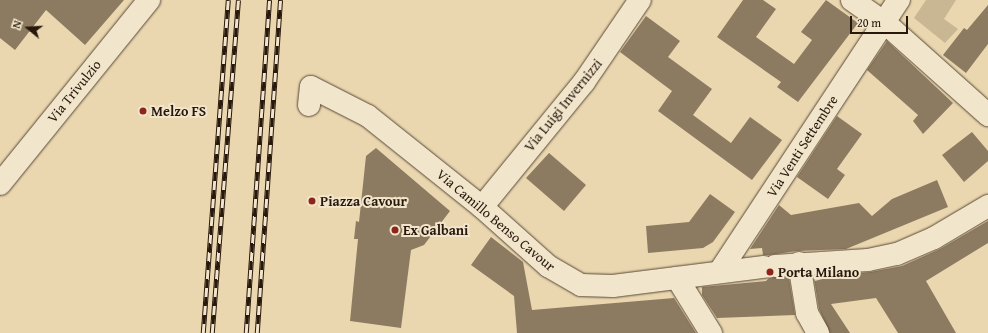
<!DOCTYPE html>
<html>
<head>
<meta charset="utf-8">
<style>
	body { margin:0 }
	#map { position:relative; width:988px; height:333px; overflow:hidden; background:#ead7b0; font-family:"Gentium Book Plus",serif }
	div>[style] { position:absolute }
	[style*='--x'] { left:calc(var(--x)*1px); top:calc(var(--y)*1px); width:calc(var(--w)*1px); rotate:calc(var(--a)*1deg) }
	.green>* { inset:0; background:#c9b794 }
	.building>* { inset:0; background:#8d7b61 }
	.roads { filter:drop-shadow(0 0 1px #584835) drop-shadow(0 0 1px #584835) }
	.minor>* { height:22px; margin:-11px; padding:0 11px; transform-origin:11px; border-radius:11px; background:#f1e5cc }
	.rail>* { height:4.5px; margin-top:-2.25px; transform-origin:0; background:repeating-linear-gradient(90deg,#f1e5cc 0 9px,#28180c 0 18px); box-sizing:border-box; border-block:1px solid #28180c }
	.dots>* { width:11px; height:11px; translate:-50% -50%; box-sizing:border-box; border:2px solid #f1e5cc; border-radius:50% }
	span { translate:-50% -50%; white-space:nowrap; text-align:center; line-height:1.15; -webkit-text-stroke:4px #f1e5cc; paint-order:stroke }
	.street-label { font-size:14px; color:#28180c }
	.poi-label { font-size:14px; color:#28180c; font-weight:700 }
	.left { translate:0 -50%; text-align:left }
	.north { position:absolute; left:8px; top:8px; width:40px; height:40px; -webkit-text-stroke:3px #f1e5cc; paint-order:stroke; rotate:288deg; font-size:11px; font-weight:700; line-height:16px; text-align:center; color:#28180c }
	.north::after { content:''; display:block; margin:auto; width:14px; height:18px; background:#28180c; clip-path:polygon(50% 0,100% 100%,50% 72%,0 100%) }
	.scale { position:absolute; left:850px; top:16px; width:58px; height:18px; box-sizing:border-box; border:2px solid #28180c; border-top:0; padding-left:5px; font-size:12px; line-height:14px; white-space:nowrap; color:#28180c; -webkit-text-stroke:3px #f1e5cc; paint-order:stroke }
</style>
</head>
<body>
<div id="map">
	<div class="green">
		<i style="clip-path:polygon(926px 0,956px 0,944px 19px,958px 29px,945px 43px,914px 18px)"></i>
	</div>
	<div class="building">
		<i style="clip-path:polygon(0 0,124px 0,85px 45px,46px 10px,15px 50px,0 38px)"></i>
		<i style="clip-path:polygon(743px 0,763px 0,776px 9px,756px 37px,794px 64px,812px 40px,801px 32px,826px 0,858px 23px,798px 102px,777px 87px,781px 82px,717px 37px)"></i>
		<i style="clip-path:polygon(988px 5px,988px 44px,966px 73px,943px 55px,964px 28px,967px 30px)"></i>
		<i style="clip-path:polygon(646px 16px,680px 41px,668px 57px,712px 89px,693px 115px,731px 143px,750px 117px,782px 140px,752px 180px,658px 111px,672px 91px,620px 52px)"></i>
		<i style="clip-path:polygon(887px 41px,953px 103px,923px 134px,913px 121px,918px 115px,867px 70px)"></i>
		<i style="clip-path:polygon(837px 116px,862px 134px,837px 169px,845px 175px,828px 199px,797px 177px)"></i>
		<i style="clip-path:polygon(972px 132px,988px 151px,988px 161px,964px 182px,942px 155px)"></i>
		<i style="clip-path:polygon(376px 148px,450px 211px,424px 245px,411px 250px,401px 328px,350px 321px,358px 239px,354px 239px,356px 221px,359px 222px,366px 156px)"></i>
		<i style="clip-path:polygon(549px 153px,586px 185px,564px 211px,526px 178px)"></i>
		<i style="clip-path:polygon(937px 180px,948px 207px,846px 249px,797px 251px,769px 255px,763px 255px,762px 248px,750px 249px,779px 205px,791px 215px,859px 203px,872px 216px,892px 199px)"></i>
		<i style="clip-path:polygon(710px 194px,735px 212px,713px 242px,703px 248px,648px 253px,646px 226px,689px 222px)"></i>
		<i style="clip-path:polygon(988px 221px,988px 243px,926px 281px,956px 333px,898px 333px,876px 298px,831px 304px,850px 333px,830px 333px,819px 309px,814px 279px,815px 281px,837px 275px,870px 272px,902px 266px,940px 249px)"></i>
		<i style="clip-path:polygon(491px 237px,523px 262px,532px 310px,674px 298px,696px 333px,517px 333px,514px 296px,471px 265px)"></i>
		<i style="clip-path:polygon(770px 277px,789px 278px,795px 315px,717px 318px,702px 295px,702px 287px,766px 281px)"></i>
	</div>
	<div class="roads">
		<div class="minor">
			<i style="--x:852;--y:0;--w:39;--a:35"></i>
			<i style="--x:884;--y:22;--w:140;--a:41.8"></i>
			<i style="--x:309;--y:105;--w:18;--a:-84"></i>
			<i style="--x:311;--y:87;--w:64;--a:27"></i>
			<i style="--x:368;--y:116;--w:146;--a:38.6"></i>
			<i style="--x:482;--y:207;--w:89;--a:41.8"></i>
			<i style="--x:548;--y:266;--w:38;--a:30"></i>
			<i style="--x:581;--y:285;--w:32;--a:2"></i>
			<i style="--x:613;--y:286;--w:152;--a:-7.2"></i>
			<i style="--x:0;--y:184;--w:237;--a:-51"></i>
			<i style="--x:482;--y:207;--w:161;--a:-50.8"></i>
			<i style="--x:584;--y:82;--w:99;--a:-55.7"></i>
			<i style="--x:799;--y:263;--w:51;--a:80.9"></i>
			<i style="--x:807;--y:313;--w:23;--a:61"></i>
			<i style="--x:775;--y:266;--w:93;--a:-3.7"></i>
			<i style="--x:868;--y:260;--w:30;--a:-12"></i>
			<i style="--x:897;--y:254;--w:40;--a:-23.4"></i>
			<i style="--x:934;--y:238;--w:63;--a:-30.7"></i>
			<i style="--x:720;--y:271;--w:325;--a:-56.6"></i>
			<i style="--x:677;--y:278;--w:65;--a:58.3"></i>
		</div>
	</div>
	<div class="rail">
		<i style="--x:203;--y:333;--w:334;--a:-85.7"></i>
		<i style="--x:212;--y:333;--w:334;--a:-85.5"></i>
		<i style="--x:246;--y:333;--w:334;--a:-86"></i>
		<i style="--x:257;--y:333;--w:334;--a:-86"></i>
	</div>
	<div class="dots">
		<i style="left:143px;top:111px;background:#8f2418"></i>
		<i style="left:312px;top:201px;background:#8f2418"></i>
		<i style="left:395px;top:230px;background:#8f2418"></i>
		<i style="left:770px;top:272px;background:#8f2418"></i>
	</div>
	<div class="street-label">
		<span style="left:74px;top:91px;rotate:-51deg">Via Trivulzio</span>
		<span style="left:563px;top:105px;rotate:-51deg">Via Luigi Invernizzi</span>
		<span style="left:802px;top:146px;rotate:-57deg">Via Venti Settembre</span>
		<span style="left:496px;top:220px;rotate:40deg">Via Camillo Benso Cavour</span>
	</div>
	<div class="poi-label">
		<span class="left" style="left:151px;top:111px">Melzo FS</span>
		<span class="left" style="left:320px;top:201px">Piazza Cavour</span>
		<span class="left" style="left:403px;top:230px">Ex Galbani</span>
		<span class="left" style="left:778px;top:272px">Porta Milano</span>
	</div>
	<div class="north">N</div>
	<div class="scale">20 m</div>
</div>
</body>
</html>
